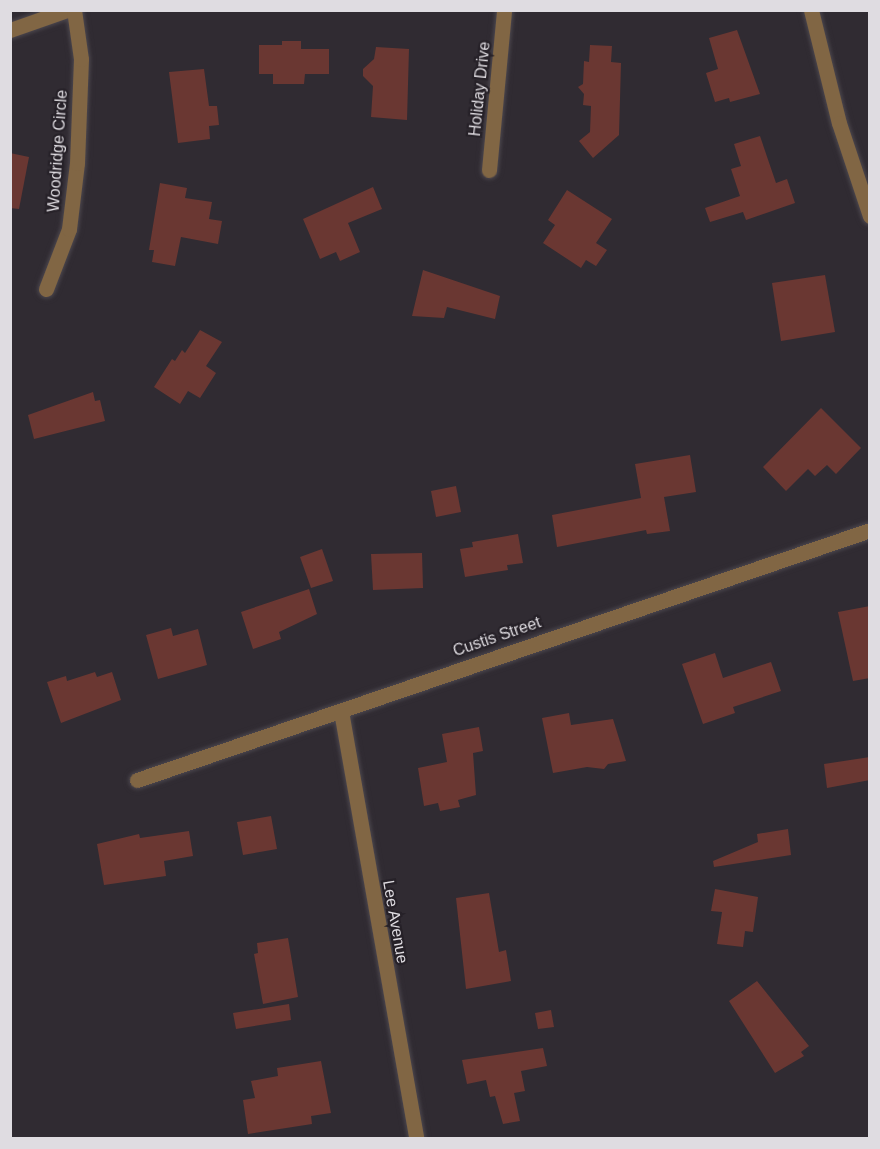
<!DOCTYPE html>
<html>
<head>
<meta charset="utf-8">
<style>
	body { margin:0 }
	#map { position:relative; width:880px; height:1149px; overflow:hidden; background:#302b32; font-family:Arial,sans-serif }
	div>[style] { position:absolute }
	[style*='--x'] { left:calc(var(--x)*1px); top:calc(var(--y)*1px); width:calc(var(--w)*1px); rotate:calc(var(--a)*1deg) }
	.building>* { inset:0; background:#6a3732 }
	.roads { filter:drop-shadow(0 0 2px #4c474e) drop-shadow(0 0 2px #4c474e) }
	.minor>* { height:15px; margin:-7.5px; padding:0 7.5px; transform-origin:7.5px; border-radius:7.5px; background:#816644 }
	span { translate:-50% -50%; white-space:nowrap; text-align:center; line-height:1.15; -webkit-text-stroke:4.5px #262128; paint-order:stroke }
	.street-label { font-size:16px; color:#dfdce1 }
	.frame { position:absolute; inset:0; border:12px solid #dfdce1; pointer-events:none }
</style>
</head>
<body>
<div id="map">
	<div class="building">
		<i style="clip-path:polygon(737px 30px,760px 94px,730px 102px,729px 98px,715px 102px,706px 73px,718px 69px,709px 38px)"></i>
		<i style="clip-path:polygon(282px 41px,301px 41px,301px 49px,329px 49px,329px 74px,305px 74px,304px 84px,273px 84px,273px 74px,259px 74px,259px 45px,282px 45px)"></i>
		<i style="clip-path:polygon(590px 45px,612px 46px,611px 62px,621px 63px,619px 135px,593px 158px,579px 141px,590px 132px,591px 106px,583px 105px,584px 94px,578px 87px,583px 84px,584px 61px,589px 62px)"></i>
		<i style="clip-path:polygon(376px 47px,409px 49px,407px 120px,371px 117px,373px 86px,363px 76px,363px 69px,374px 59px)"></i>
		<i style="clip-path:polygon(204px 69px,209px 106px,217px 106px,219px 125px,209px 126px,210px 139px,178px 143px,169px 72px)"></i>
		<i style="clip-path:polygon(760px 136px,776px 183px,787px 179px,795px 203px,746px 220px,743px 212px,710px 222px,705px 208px,740px 196px,731px 169px,741px 166px,734px 144px)"></i>
		<i style="clip-path:polygon(10px 153px,29px 157px,19px 209px,10px 208px)"></i>
		<i style="clip-path:polygon(160px 183px,187px 188px,185px 198px,212px 202px,209px 219px,222px 221px,218px 244px,181px 237px,175px 266px,152px 262px,154px 250px,149px 250px)"></i>
		<i style="clip-path:polygon(373px 187px,382px 209px,348px 223px,360px 252px,340px 261px,336px 252px,320px 259px,303px 219px)"></i>
		<i style="clip-path:polygon(567px 190px,612px 219px,596px 243px,607px 250px,596px 266px,586px 260px,581px 268px,543px 243px,555px 225px,548px 220px)"></i>
		<i style="clip-path:polygon(423px 270px,500px 296px,495px 319px,447px 307px,444px 318px,412px 316px)"></i>
		<i style="clip-path:polygon(825px 275px,835px 332px,781px 341px,772px 283px)"></i>
		<i style="clip-path:polygon(200px 330px,222px 342px,206px 366px,216px 373px,200px 398px,188px 391px,180px 404px,154px 387px,172px 359px,175px 361px,182px 350px,185px 353px)"></i>
		<i style="clip-path:polygon(93px 392px,95px 401px,100px 400px,105px 421px,34px 439px,28px 415px)"></i>
		<i style="clip-path:polygon(821px 408px,861px 448px,836px 474px,827px 465px,815px 476px,808px 469px,786px 491px,763px 467px)"></i>
		<i style="clip-path:polygon(690px 455px,696px 492px,664px 497px,670px 531px,647px 534px,646px 530px,557px 547px,552px 515px,641px 498px,635px 464px)"></i>
		<i style="clip-path:polygon(456px 486px,461px 512px,436px 517px,431px 491px)"></i>
		<i style="clip-path:polygon(518px 534px,523px 563px,507px 565px,508px 570px,465px 577px,460px 549px,473px 547px,472px 542px)"></i>
		<i style="clip-path:polygon(322px 549px,333px 581px,311px 588px,300px 557px)"></i>
		<i style="clip-path:polygon(422px 553px,423px 588px,373px 590px,371px 554px)"></i>
		<i style="clip-path:polygon(309px 589px,317px 614px,279px 632px,281px 639px,253px 649px,241px 612px)"></i>
		<i style="clip-path:polygon(870px 606px,870px 678px,853px 681px,838px 612px)"></i>
		<i style="clip-path:polygon(171px 628px,173px 636px,198px 629px,207px 665px,158px 679px,146px 635px)"></i>
		<i style="clip-path:polygon(715px 653px,723px 678px,771px 662px,781px 691px,733px 707px,735px 713px,703px 724px,682px 664px)"></i>
		<i style="clip-path:polygon(95px 672px,97px 677px,112px 672px,121px 700px,61px 723px,47px 682px,66px 676px,67px 681px)"></i>
		<i style="clip-path:polygon(569px 713px,571px 725px,613px 719px,626px 761px,608px 764px,604px 769px,587px 767px,553px 773px,542px 718px)"></i>
		<i style="clip-path:polygon(479px 727px,483px 751px,473px 753px,476px 795px,458px 800px,460px 807px,440px 811px,438px 803px,424px 806px,418px 768px,447px 762px,442px 734px)"></i>
		<i style="clip-path:polygon(870px 757px,870px 780px,827px 788px,824px 764px)"></i>
		<i style="clip-path:polygon(271px 816px,277px 849px,243px 855px,237px 822px)"></i>
		<i style="clip-path:polygon(788px 829px,791px 855px,714px 867px,713px 861px,758px 842px,757px 834px)"></i>
		<i style="clip-path:polygon(189px 831px,193px 856px,164px 861px,166px 876px,104px 885px,97px 844px,139px 834px,140px 838px)"></i>
		<i style="clip-path:polygon(715px 889px,758px 897px,753px 932px,745px 931px,743px 947px,717px 944px,722px 912px,711px 911px)"></i>
		<i style="clip-path:polygon(489px 893px,499px 952px,506px 950px,511px 981px,466px 989px,456px 898px)"></i>
		<i style="clip-path:polygon(288px 938px,298px 997px,263px 1004px,254px 954px,258px 953px,257px 943px)"></i>
		<i style="clip-path:polygon(757px 981px,809px 1046px,801px 1052px,804px 1056px,775px 1073px,729px 1001px)"></i>
		<i style="clip-path:polygon(289px 1004px,291px 1020px,236px 1029px,233px 1013px)"></i>
		<i style="clip-path:polygon(551px 1010px,554px 1027px,538px 1029px,535px 1013px)"></i>
		<i style="clip-path:polygon(543px 1048px,547px 1066px,521px 1071px,525px 1091px,514px 1093px,520px 1121px,503px 1124px,495px 1096px,490px 1097px,486px 1080px,467px 1084px,462px 1060px)"></i>
		<i style="clip-path:polygon(321px 1061px,331px 1113px,311px 1116px,312px 1124px,248px 1134px,243px 1100px,255px 1098px,251px 1081px,278px 1076px,277px 1068px)"></i>
	</div>
	<div class="roads">
		<div class="minor">
			<i style="--x:811;--y:10;--w:116;--a:76.1"></i>
			<i style="--x:839;--y:123;--w:98;--a:71.6"></i>
			<i style="--x:10;--y:30;--w:60;--a:-19.3"></i>
			<i style="--x:489;--y:170;--w:161;--a:-84.6"></i>
			<i style="--x:46;--y:289;--w:64;--a:-69"></i>
			<i style="--x:69;--y:229;--w:66;--a:-83.1"></i>
			<i style="--x:77;--y:163;--w:104;--a:-87.8"></i>
			<i style="--x:81;--y:59;--w:49;--a:-98.1"></i>
			<i style="--x:341;--y:711;--w:434;--a:80"></i>
			<i style="--x:137;--y:780;--w:774;--a:-18.83"></i>
		</div>
	</div>
	<div class="street-label">
		<span style="left:480px;top:89px;rotate:-84deg">Holiday Drive</span>
		<span style="left:58px;top:151px;rotate:-86deg">Woodridge Circle</span>
		<span style="left:497px;top:637px;rotate:-19deg">Custis Street</span>
		<span style="left:395px;top:922px;rotate:80deg">Lee Avenue</span>
	</div>
	<div class="frame"></div>
</div>
</body>
</html>
